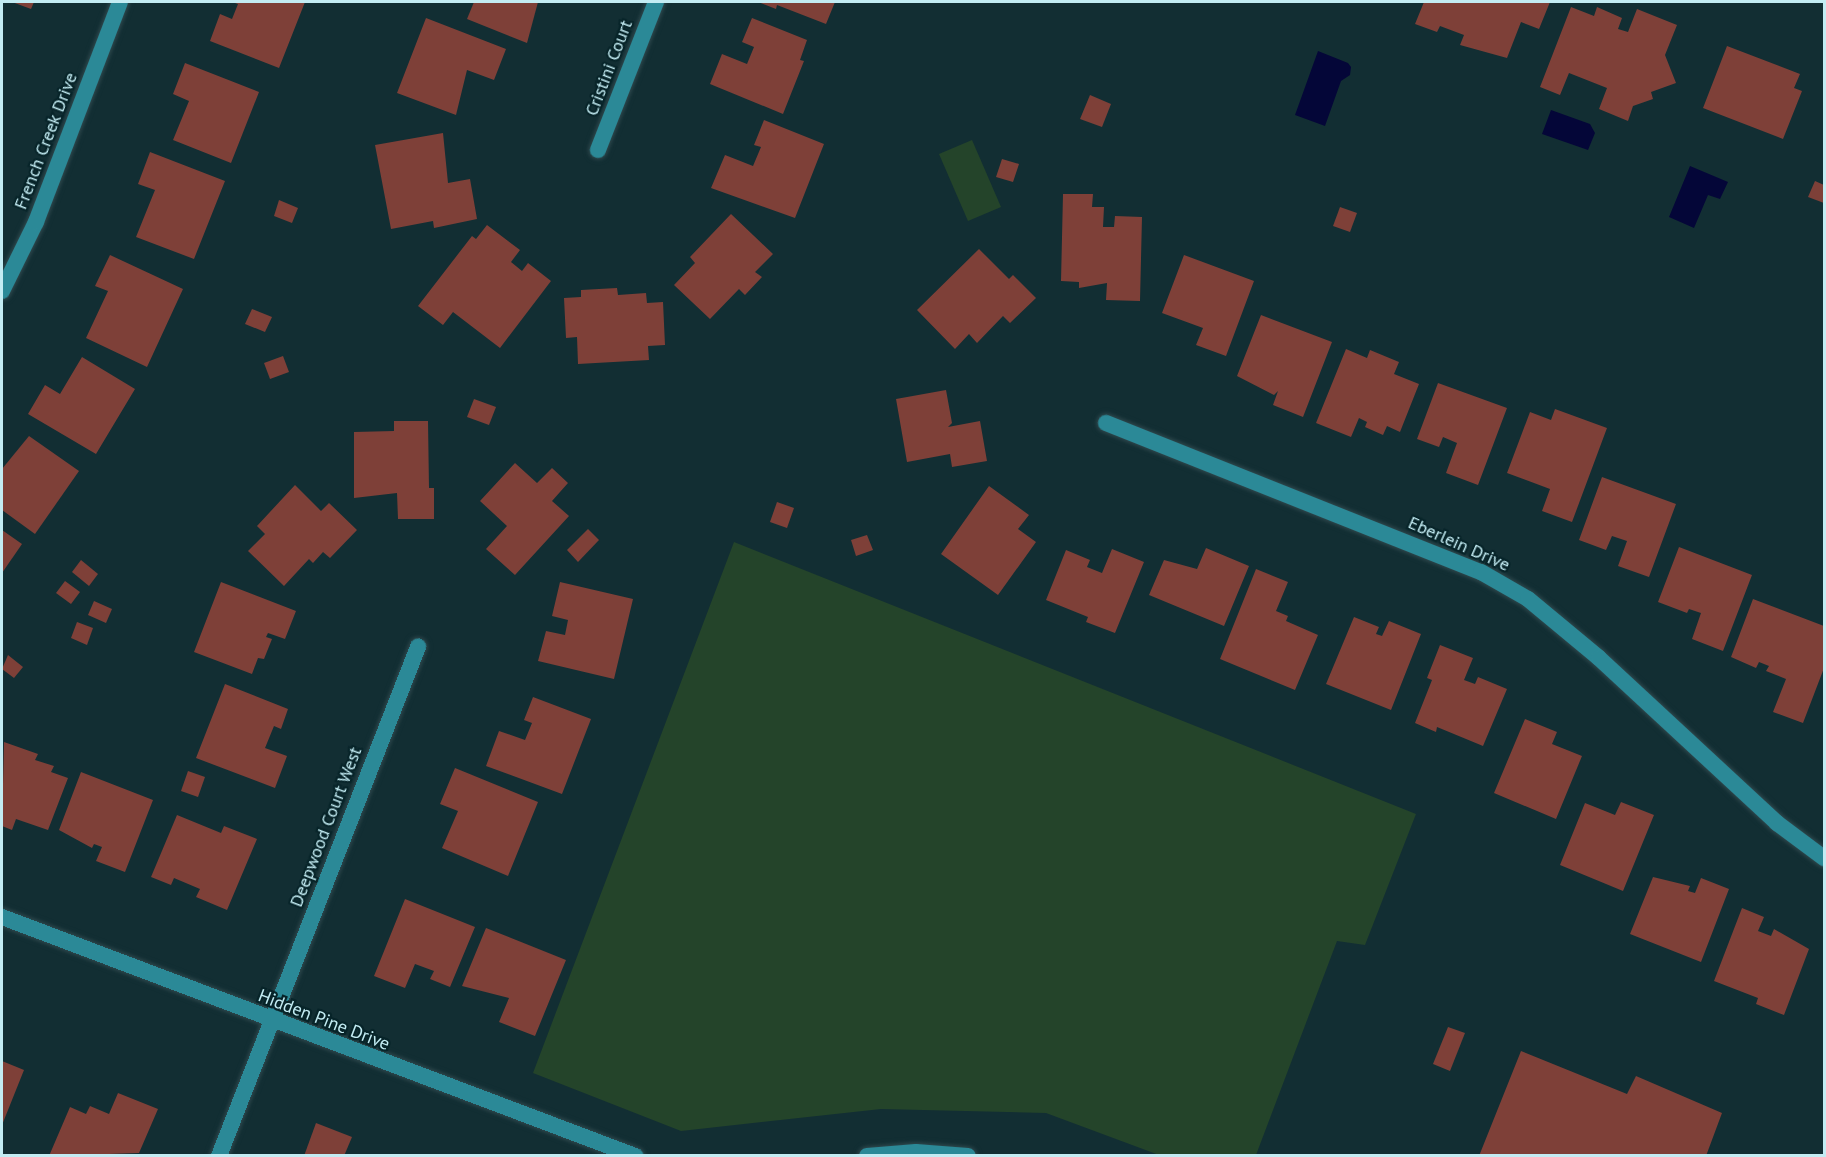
<!DOCTYPE html>
<html>
<head>
<meta charset="utf-8">
<style>
	body { margin:0 }
	#map { position:relative; width:1826px; height:1157px; overflow:hidden; background:#122e33; font-family:"PT Sans",sans-serif }
	div>[style] { position:absolute }
	[style*='--x'] { left:calc(var(--x)*1px); top:calc(var(--y)*1px); width:calc(var(--w)*1px); rotate:calc(var(--a)*1deg) }
	.green>* { inset:0; background:#24442a }
	.water>* { inset:0; background:#040638 }
	.building>* { inset:0; background:#7e4038 }
	.roads { filter:drop-shadow(0 0 2px #2f494e) drop-shadow(0 0 2px #2f494e) }
	.minor>* { height:16px; margin:-8px; padding:0 8px; transform-origin:8px; border-radius:8px; background:#2b8997 }
	span { translate:-50% -50%; white-space:nowrap; text-align:center; line-height:1.15; -webkit-text-stroke:4.5px #072429; paint-order:stroke }
	.street-label { font-size:18px; color:#c3ecf3 }
	.frame { position:absolute; inset:0; border:3px solid #c3ecf3; pointer-events:none }
</style>
</head>
<body>
<div id="map">
	<div class="green">
		<i style="clip-path:polygon(972px 140px,1001px 207px,968px 221px,939px 154px)"></i>
		<i style="clip-path:polygon(734px 542px,1416px 814px,1365px 945px,1337px 941px,1256px 1155px,1159px 1155px,1046px 1113px,881px 1109px,681px 1131px,533px 1073px)"></i>
	</div>
	<div class="water">
		<i style="clip-path:polygon(1318px 51px,1348px 63px,1351px 67px,1350px 75px,1341px 81px,1325px 126px,1295px 115px)"></i>
		<i style="clip-path:polygon(1551px 110px,1590px 124px,1595px 133px,1588px 150px,1542px 134px)"></i>
		<i style="clip-path:polygon(1690px 166px,1728px 182px,1720px 199px,1708px 195px,1694px 228px,1669px 217px)"></i>
	</div>
	<div class="building">
		<i style="clip-path:polygon(12px 2px,34px 2px,31px 9px)"></i>
		<i style="clip-path:polygon(232px 2px,305px 2px,279px 68px,210px 41px,220px 14px,232px 19px,238px 4px)"></i>
		<i style="clip-path:polygon(474px 2px,538px 2px,527px 43px,467px 19px)"></i>
		<i style="clip-path:polygon(758px 2px,835px 2px,826px 24px,777px 5px,776px 9px)"></i>
		<i style="clip-path:polygon(1424px 2px,1550px 2px,1539px 29px,1521px 22px,1507px 58px,1460px 45px,1464px 35px,1440px 26px,1437px 32px,1415px 24px)"></i>
		<i style="clip-path:polygon(1571px 7px,1594px 16px,1597px 7px,1622px 18px,1618px 29px,1628px 32px,1637px 9px,1677px 25px,1665px 55px,1676px 83px,1651px 92px,1653px 99px,1633px 106px,1628px 121px,1599px 109px,1607px 88px,1569px 73px,1560px 95px,1540px 87px)"></i>
		<i style="clip-path:polygon(426px 18px,506px 49px,494px 80px,467px 70px,456px 115px,397px 93px)"></i>
		<i style="clip-path:polygon(752px 18px,807px 40px,800px 60px,804px 61px,783px 114px,710px 84px,722px 54px,747px 64px,754px 47px,742px 42px)"></i>
		<i style="clip-path:polygon(1727px 46px,1800px 74px,1794px 88px,1802px 91px,1783px 139px,1703px 108px)"></i>
		<i style="clip-path:polygon(185px 63px,259px 92px,231px 163px,173px 140px,189px 101px,173px 94px)"></i>
		<i style="clip-path:polygon(1090px 95px,1111px 104px,1102px 127px,1080px 119px)"></i>
		<i style="clip-path:polygon(764px 120px,824px 144px,795px 218px,711px 188px,725px 155px,753px 166px,761px 147px,754px 145px)"></i>
		<i style="clip-path:polygon(443px 133px,448px 183px,470px 179px,477px 219px,434px 228px,433px 221px,391px 229px,375px 145px)"></i>
		<i style="clip-path:polygon(150px 152px,225px 181px,194px 259px,136px 237px,155px 190px,138px 184px)"></i>
		<i style="clip-path:polygon(1002px 159px,1019px 164px,1013px 182px,996px 177px)"></i>
		<i style="clip-path:polygon(1815px 181px,1824px 185px,1824px 203px,1808px 197px)"></i>
		<i style="clip-path:polygon(1063px 194px,1093px 194px,1092px 207px,1104px 207px,1103px 227px,1114px 227px,1115px 216px,1142px 217px,1140px 301px,1106px 300px,1107px 283px,1079px 288px,1079px 282px,1061px 281px)"></i>
		<i style="clip-path:polygon(279px 200px,298px 208px,292px 223px,274px 216px)"></i>
		<i style="clip-path:polygon(1340px 207px,1357px 213px,1350px 232px,1333px 226px)"></i>
		<i style="clip-path:polygon(731px 214px,773px 254px,755px 272px,762px 277px,745px 295px,739px 289px,710px 319px,674px 285px,695px 263px,690px 257px)"></i>
		<i style="clip-path:polygon(487px 225px,520px 250px,511px 262px,522px 271px,528px 263px,551px 281px,500px 348px,453px 312px,443px 325px,418px 306px,472px 236px,476px 239px)"></i>
		<i style="clip-path:polygon(979px 249px,1009px 279px,1013px 275px,1036px 298px,1010px 323px,1003px 316px,977px 343px,969px 334px,955px 349px,917px 310px)"></i>
		<i style="clip-path:polygon(110px 255px,183px 289px,147px 367px,86px 338px,108px 291px,95px 286px)"></i>
		<i style="clip-path:polygon(1184px 255px,1254px 281px,1226px 356px,1196px 345px,1203px 328px,1162px 313px)"></i>
		<i style="clip-path:polygon(617px 288px,618px 295px,646px 293px,647px 303px,663px 302px,665px 345px,648px 346px,649px 360px,578px 364px,577px 337px,566px 338px,564px 298px,581px 297px,581px 290px)"></i>
		<i style="clip-path:polygon(252px 309px,272px 317px,265px 332px,245px 324px)"></i>
		<i style="clip-path:polygon(1261px 315px,1332px 342px,1303px 417px,1273px 405px,1278px 391px,1274px 395px,1237px 376px)"></i>
		<i style="clip-path:polygon(1346px 349px,1367px 358px,1370px 350px,1399px 362px,1394px 374px,1419px 384px,1400px 432px,1387px 426px,1383px 435px,1365px 427px,1367px 422px,1359px 418px,1351px 437px,1316px 423px)"></i>
		<i style="clip-path:polygon(283px 356px,289px 372px,270px 379px,264px 363px)"></i>
		<i style="clip-path:polygon(82px 357px,135px 389px,96px 454px,28px 414px,45px 385px,60px 394px)"></i>
		<i style="clip-path:polygon(1438px 383px,1507px 408px,1478px 485px,1446px 473px,1457px 443px,1443px 437px,1439px 447px,1417px 439px)"></i>
		<i style="clip-path:polygon(946px 390px,952px 423px,948px 427px,980px 421px,987px 461px,952px 467px,950px 454px,907px 462px,896px 399px)"></i>
		<i style="clip-path:polygon(474px 399px,496px 407px,489px 425px,467px 417px)"></i>
		<i style="clip-path:polygon(1555px 409px,1607px 428px,1572px 522px,1542px 511px,1550px 489px,1507px 473px,1530px 412px,1551px 420px)"></i>
		<i style="clip-path:polygon(394px 421px,428px 421px,429px 488px,434px 488px,434px 519px,398px 519px,397px 493px,354px 498px,354px 432px,394px 431px)"></i>
		<i style="clip-path:polygon(29px 436px,79px 471px,35px 534px,2px 510px,2px 469px)"></i>
		<i style="clip-path:polygon(515px 463px,537px 483px,552px 468px,568px 483px,552px 501px,569px 516px,515px 575px,486px 549px,507px 526px,480px 501px)"></i>
		<i style="clip-path:polygon(1602px 477px,1676px 504px,1649px 577px,1618px 566px,1627px 541px,1612px 536px,1606px 550px,1579px 540px)"></i>
		<i style="clip-path:polygon(295px 485px,321px 511px,329px 503px,357px 530px,330px 558px,323px 552px,313px 563px,309px 559px,284px 586px,248px 551px,265px 534px,257px 526px)"></i>
		<i style="clip-path:polygon(989px 486px,1029px 515px,1018px 529px,1036px 542px,998px 595px,941px 554px)"></i>
		<i style="clip-path:polygon(777px 502px,794px 508px,787px 528px,770px 522px)"></i>
		<i style="clip-path:polygon(588px 529px,599px 540px,578px 562px,567px 550px)"></i>
		<i style="clip-path:polygon(2px 530px,22px 544px,2px 573px)"></i>
		<i style="clip-path:polygon(867px 535px,873px 550px,856px 556px,851px 540px)"></i>
		<i style="clip-path:polygon(1679px 547px,1752px 575px,1723px 651px,1692px 639px,1701px 613px,1689px 609px,1687px 613px,1658px 602px)"></i>
		<i style="clip-path:polygon(1206px 548px,1249px 566px,1224px 626px,1149px 595px,1164px 560px,1197px 569px)"></i>
		<i style="clip-path:polygon(1112px 549px,1144px 562px,1115px 633px,1086px 622px,1088px 617px,1046px 600px,1066px 550px,1090px 560px,1087px 567px,1102px 573px)"></i>
		<i style="clip-path:polygon(81px 560px,98px 574px,89px 586px,72px 572px)"></i>
		<i style="clip-path:polygon(1256px 569px,1288px 582px,1276px 611px,1288px 616px,1286px 621px,1318px 635px,1295px 690px,1220px 659px)"></i>
		<i style="clip-path:polygon(65px 581px,80px 592px,71px 604px,56px 593px)"></i>
		<i style="clip-path:polygon(221px 582px,296px 611px,285px 639px,268px 633px,266px 637px,272px 639px,264px 659px,258px 658px,252px 674px,194px 652px)"></i>
		<i style="clip-path:polygon(560px 582px,633px 599px,614px 679px,538px 661px,546px 631px,565px 635px,568px 620px,552px 616px)"></i>
		<i style="clip-path:polygon(1753px 599px,1824px 626px,1824px 668px,1803px 723px,1773px 712px,1786px 679px,1766px 671px,1769px 666px,1759px 662px,1756px 668px,1731px 657px)"></i>
		<i style="clip-path:polygon(94px 601px,112px 609px,106px 623px,88px 615px)"></i>
		<i style="clip-path:polygon(1354px 617px,1379px 627px,1376px 634px,1382px 636px,1389px 621px,1421px 634px,1391px 710px,1326px 684px)"></i>
		<i style="clip-path:polygon(77px 622px,93px 628px,87px 645px,71px 638px)"></i>
		<i style="clip-path:polygon(1440px 645px,1473px 658px,1464px 680px,1475px 684px,1478px 677px,1507px 689px,1483px 746px,1437px 727px,1436px 732px,1415px 723px,1432px 680px,1427px 678px)"></i>
		<i style="clip-path:polygon(8px 655px,23px 667px,14px 678px,2px 669px)"></i>
		<i style="clip-path:polygon(225px 684px,288px 709px,281px 729px,274px 726px,265px 748px,287px 756px,275px 788px,196px 758px)"></i>
		<i style="clip-path:polygon(533px 697px,591px 719px,562px 794px,486px 766px,499px 731px,525px 740px,532px 723px,524px 720px)"></i>
		<i style="clip-path:polygon(1525px 719px,1557px 732px,1552px 744px,1582px 756px,1556px 819px,1494px 793px)"></i>
		<i style="clip-path:polygon(4px 742px,38px 754px,35px 760px,54px 766px,51px 772px,68px 778px,48px 830px,16px 819px,12px 830px,2px 826px)"></i>
		<i style="clip-path:polygon(455px 768px,538px 802px,508px 876px,442px 848px,458px 811px,440px 804px)"></i>
		<i style="clip-path:polygon(188px 771px,205px 777px,198px 797px,181px 791px)"></i>
		<i style="clip-path:polygon(81px 772px,153px 800px,125px 872px,96px 861px,102px 847px,94px 844px,92px 848px,59px 830px)"></i>
		<i style="clip-path:polygon(1621px 802px,1654px 815px,1623px 891px,1560px 865px,1585px 803px,1615px 815px)"></i>
		<i style="clip-path:polygon(177px 815px,221px 833px,224px 826px,257px 839px,227px 910px,196px 897px,200px 889px,174px 878px,171px 885px,151px 877px)"></i>
		<i style="clip-path:polygon(1653px 877px,1690px 886px,1688px 891px,1695px 893px,1701px 878px,1729px 889px,1701px 962px,1630px 934px)"></i>
		<i style="clip-path:polygon(405px 899px,475px 927px,450px 987px,430px 979px,434px 971px,415px 964px,405px 988px,374px 976px)"></i>
		<i style="clip-path:polygon(1742px 908px,1764px 917px,1758px 931px,1771px 936px,1774px 929px,1809px 949px,1784px 1015px,1756px 1004px,1758px 998px,1714px 981px)"></i>
		<i style="clip-path:polygon(486px 928px,566px 960px,535px 1036px,499px 1022px,509px 998px,462px 986px)"></i>
		<i style="clip-path:polygon(1448px 1027px,1465px 1033px,1450px 1071px,1433px 1064px)"></i>
		<i style="clip-path:polygon(1521px 1051px,1627px 1094px,1636px 1076px,1722px 1113px,1706px 1156px,1479px 1156px)"></i>
		<i style="clip-path:polygon(2px 1061px,24px 1070px,2px 1125px)"></i>
		<i style="clip-path:polygon(118px 1093px,158px 1109px,139px 1153px,49px 1156px,70px 1107px,86px 1114px,90px 1106px,109px 1114px)"></i>
		<i style="clip-path:polygon(316px 1123px,352px 1137px,344px 1156px,304px 1156px)"></i>
	</div>
	<div class="roads">
		<div class="minor">
			<i style="--x:598;--y:150;--w:159;--a:-68.6"></i>
			<i style="--x:2;--y:291;--w:77;--a:-63.8"></i>
			<i style="--x:36;--y:222;--w:235;--a:-69.1"></i>
			<i style="--x:1106;--y:423;--w:404;--a:21.7"></i>
			<i style="--x:1481;--y:572;--w:54;--a:29.9"></i>
			<i style="--x:1528;--y:599;--w:92;--a:39.7"></i>
			<i style="--x:1599;--y:658;--w:243;--a:42.8"></i>
			<i style="--x:1777;--y:823;--w:59;--a:36.7"></i>
			<i style="--x:2;--y:917;--w:677;--a:20.68"></i>
			<i style="--x:219;--y:1156;--w:547;--a:-68.65"></i>
			<i style="--x:867;--y:1156;--w:49;--a:-4.7"></i>
			<i style="--x:916;--y:1152;--w:52;--a:4.4"></i>
		</div>
	</div>
	<div class="street-label">
		<span style="left:609px;top:68px;rotate:-69deg">Cristini Court</span>
		<span style="left:46px;top:141px;rotate:-69deg">French Creek Drive</span>
		<span style="left:1459px;top:544px;rotate:24deg">Eberlein Drive</span>
		<span style="left:326px;top:827px;rotate:-69deg">Deepwood Court West</span>
		<span style="left:324px;top:1020px;rotate:21deg">Hidden Pine Drive</span>
	</div>
	<div class="frame"></div>
</div>
</body>
</html>
